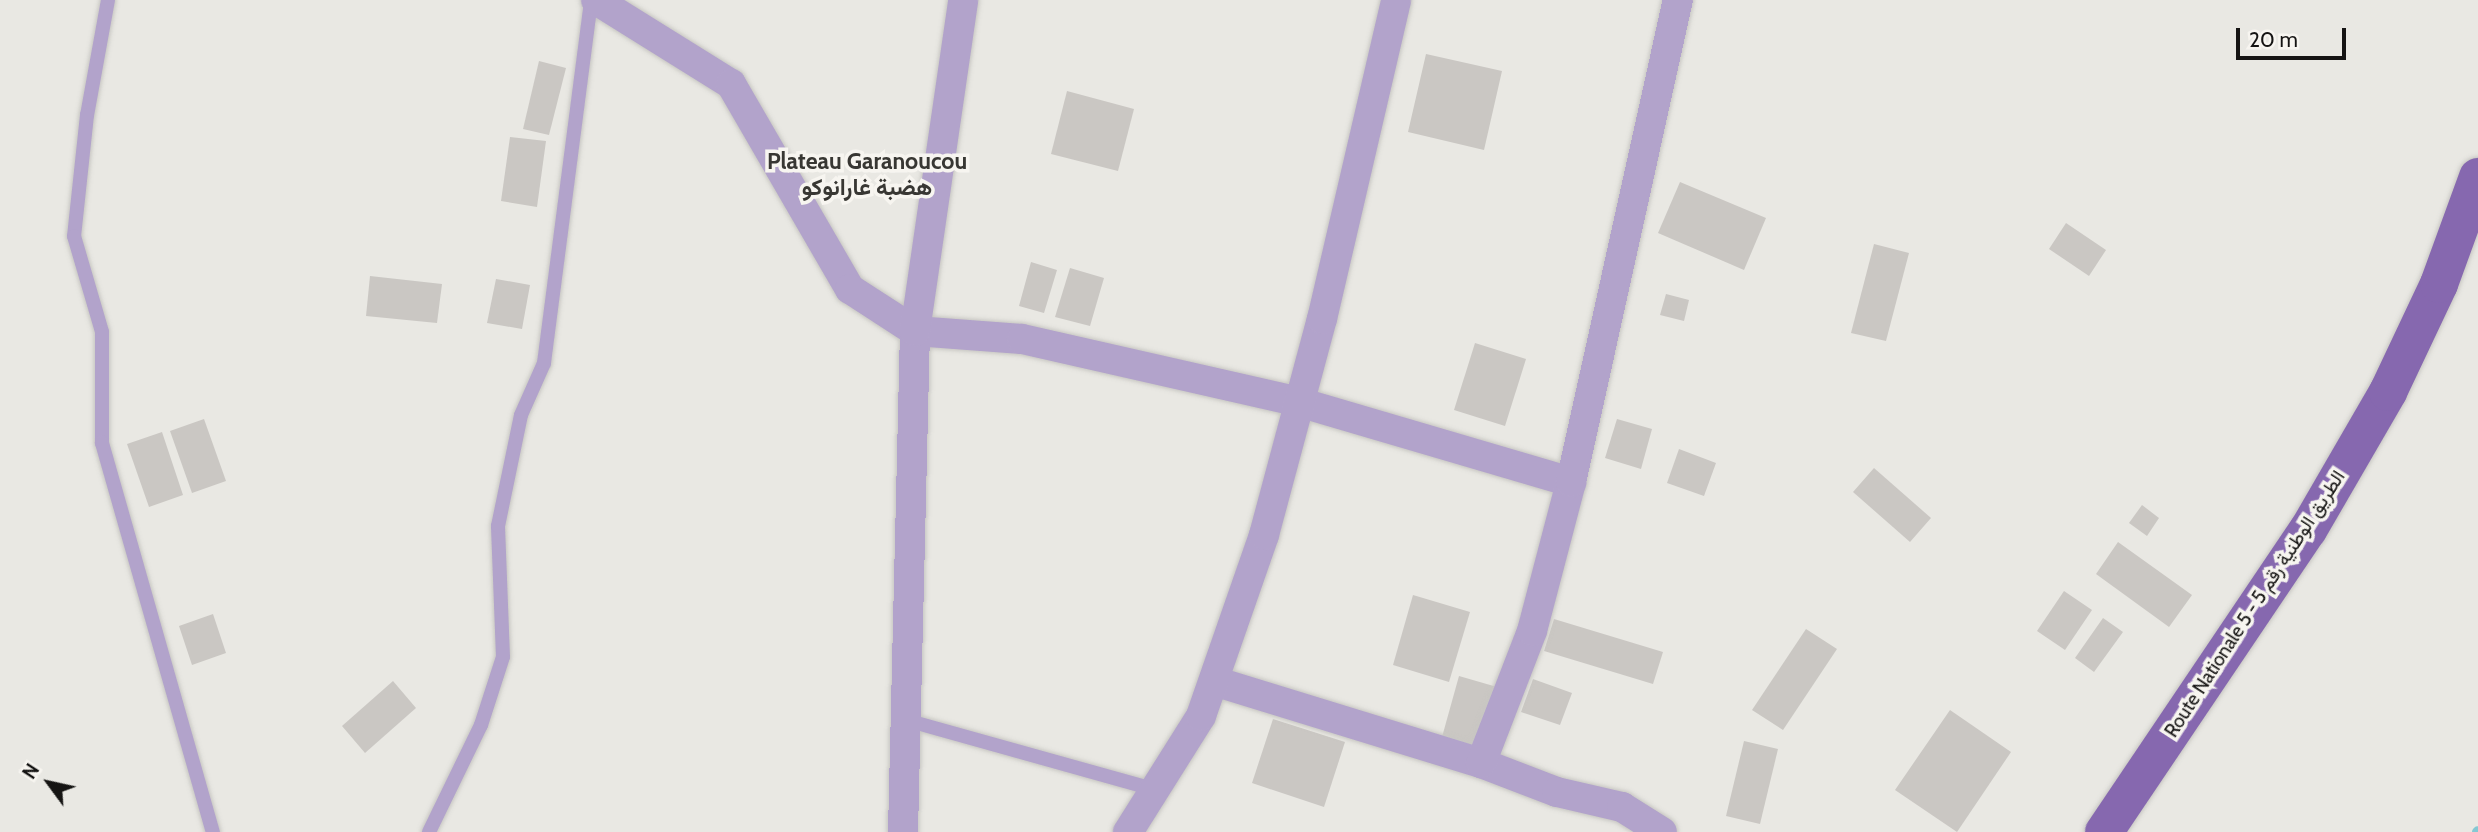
<!DOCTYPE html>
<html>
<head>
<meta charset="utf-8">
<style>
	body { margin:0 }
	#map { position:relative; width:2478px; height:832px; overflow:hidden; background:#e9e8e3; font-family:Cabin,Vazirmatn,sans-serif }
	div>[style] { position:absolute }
	[style*='--x'] { left:calc(var(--x)*1px); top:calc(var(--y)*1px); width:calc(var(--w)*1px); rotate:calc(var(--a)*1deg) }
	.stream>* { height:10px; margin:-5px; padding:0 5px; transform-origin:5px; border-radius:5px; background:#85c8d3 }
	.building>* { inset:0; background:#cac7c3 }
	.roads { filter:drop-shadow(0 0 2px #c7c6c2) drop-shadow(0 0 2px #c7c6c2) }
	.service>* { height:14px; margin:-7px; padding:0 7px; transform-origin:7px; border-radius:7px; background:#b2a3cb }
	.minor>* { height:30px; margin:-15px; padding:0 15px; transform-origin:15px; border-radius:15px; background:#b2a3cb }
	.primary>* { height:38px; margin:-19px; padding:0 19px; transform-origin:19px; border-radius:19px; background:#8668af }
	span { translate:-50% -50%; white-space:nowrap; text-align:center; line-height:1.15; -webkit-text-stroke:7px #f7f5f0; paint-order:stroke }
	.street-label { font-size:19px; color:#151413 }
	.quarter-label { font-size:23px; color:#383733; font-weight:700 }
	.north { position:absolute; left:14px; top:748px; width:70px; height:70px; -webkit-text-stroke:5px #f7f5f0; paint-order:stroke; rotate:303deg; font-size:19px; font-weight:700; line-height:28px; text-align:center; color:#151413 }
	.north::after { content:''; display:block; margin:auto; width:24px; height:32px; background:#151413; clip-path:polygon(50% 0,100% 100%,50% 72%,0 100%) }
	.scale { position:absolute; left:2236px; top:28px; width:110px; height:32px; box-sizing:border-box; border:4px solid #151413; border-top:0; padding-left:9px; font-size:21px; line-height:24px; white-space:nowrap; color:#151413; -webkit-text-stroke:5px #f7f5f0; paint-order:stroke }
</style>
</head>
<body>
<div id="map">
	<div class="stream">
		<i style="--x:2477;--y:832;--w:1;--a:-45"></i>
	</div>
	<div class="building">
		<i style="clip-path:polygon(1426px 54px,1502px 71px,1484px 150px,1408px 132px)"></i>
		<i style="clip-path:polygon(539px 61px,566px 68px,549px 135px,523px 129px)"></i>
		<i style="clip-path:polygon(1067px 91px,1134px 109px,1118px 171px,1051px 154px)"></i>
		<i style="clip-path:polygon(510px 137px,546px 141px,537px 207px,501px 201px)"></i>
		<i style="clip-path:polygon(1680px 182px,1766px 218px,1744px 270px,1658px 233px)"></i>
		<i style="clip-path:polygon(2066px 223px,2106px 250px,2089px 276px,2049px 249px)"></i>
		<i style="clip-path:polygon(1874px 244px,1909px 253px,1886px 341px,1851px 333px)"></i>
		<i style="clip-path:polygon(1031px 262px,1057px 270px,1044px 313px,1019px 306px)"></i>
		<i style="clip-path:polygon(1070px 268px,1104px 278px,1090px 326px,1055px 317px)"></i>
		<i style="clip-path:polygon(370px 276px,442px 284px,437px 323px,366px 316px)"></i>
		<i style="clip-path:polygon(496px 279px,530px 285px,522px 329px,487px 323px)"></i>
		<i style="clip-path:polygon(1666px 294px,1689px 300px,1684px 321px,1660px 315px)"></i>
		<i style="clip-path:polygon(1475px 343px,1526px 359px,1505px 426px,1454px 410px)"></i>
		<i style="clip-path:polygon(204px 419px,226px 481px,192px 493px,170px 431px)"></i>
		<i style="clip-path:polygon(1617px 419px,1652px 429px,1641px 469px,1605px 458px)"></i>
		<i style="clip-path:polygon(162px 432px,183px 495px,149px 507px,127px 444px)"></i>
		<i style="clip-path:polygon(1679px 449px,1716px 463px,1704px 496px,1667px 483px)"></i>
		<i style="clip-path:polygon(1874px 468px,1931px 518px,1910px 542px,1853px 492px)"></i>
		<i style="clip-path:polygon(2142px 505px,2159px 518px,2147px 536px,2129px 523px)"></i>
		<i style="clip-path:polygon(2118px 542px,2192px 595px,2169px 627px,2096px 574px)"></i>
		<i style="clip-path:polygon(2064px 591px,2092px 610px,2065px 650px,2037px 631px)"></i>
		<i style="clip-path:polygon(1413px 595px,1470px 612px,1449px 682px,1393px 665px)"></i>
		<i style="clip-path:polygon(213px 614px,226px 653px,192px 665px,179px 626px)"></i>
		<i style="clip-path:polygon(2103px 618px,2123px 632px,2094px 672px,2075px 658px)"></i>
		<i style="clip-path:polygon(1554px 619px,1663px 652px,1653px 684px,1544px 651px)"></i>
		<i style="clip-path:polygon(1806px 629px,1837px 649px,1783px 730px,1752px 710px)"></i>
		<i style="clip-path:polygon(1459px 676px,1497px 687px,1479px 748px,1442px 737px)"></i>
		<i style="clip-path:polygon(1533px 679px,1572px 693px,1560px 725px,1521px 712px)"></i>
		<i style="clip-path:polygon(393px 681px,416px 708px,365px 753px,342px 726px)"></i>
		<i style="clip-path:polygon(1950px 710px,2011px 752px,1957px 832px,1895px 790px)"></i>
		<i style="clip-path:polygon(1273px 719px,1345px 742px,1324px 807px,1252px 783px)"></i>
		<i style="clip-path:polygon(1744px 741px,1778px 749px,1760px 824px,1726px 816px)"></i>
	</div>
	<div class="roads">
		<div class="service">
			<i style="--x:108;--y:0;--w:117;--a:100.3"></i>
			<i style="--x:87;--y:115;--w:122;--a:96.1"></i>
			<i style="--x:74;--y:236;--w:100;--a:73.7"></i>
			<i style="--x:102;--y:332;--w:111;--a:90"></i>
			<i style="--x:102;--y:443;--w:405;--a:74.1"></i>
			<i style="--x:906;--y:720;--w:256;--a:15.6"></i>
			<i style="--x:429;--y:832;--w:119;--a:-64.1"></i>
			<i style="--x:481;--y:725;--w:71;--a:-72.1"></i>
			<i style="--x:503;--y:657;--w:131;--a:-92.2"></i>
			<i style="--x:498;--y:526;--w:113;--a:-78.3"></i>
			<i style="--x:521;--y:415;--w:57;--a:-66.1"></i>
			<i style="--x:544;--y:363;--w:366;--a:-82.6"></i>
		</div>
		<div class="minor">
			<i style="--x:596;--y:0;--w:159;--a:31.9"></i>
			<i style="--x:731;--y:84;--w:237;--a:59.9"></i>
			<i style="--x:850;--y:289;--w:77;--a:32.9"></i>
			<i style="--x:915;--y:331;--w:107;--a:4.3"></i>
			<i style="--x:1022;--y:339;--w:284;--a:12.8"></i>
			<i style="--x:1299;--y:402;--w:284;--a:16.4"></i>
			<i style="--x:1214;--y:681;--w:279;--a:17.1"></i>
			<i style="--x:1481;--y:763;--w:81;--a:20.9"></i>
			<i style="--x:1557;--y:792;--w:67;--a:13"></i>
			<i style="--x:1622;--y:807;--w:47;--a:32"></i>
			<i style="--x:1481;--y:763;--w:142;--a:-68.9"></i>
			<i style="--x:1532;--y:631;--w:154;--a:-75.3"></i>
			<i style="--x:1571;--y:482;--w:494;--a:-77.5"></i>
			<i style="--x:903;--y:832;--w:501;--a:-88.63"></i>
			<i style="--x:915;--y:331;--w:334;--a:-81.7"></i>
			<i style="--x:1128;--y:832;--w:137;--a:-57.8"></i>
			<i style="--x:1201;--y:716;--w:192;--a:-70.8"></i>
			<i style="--x:1264;--y:535;--w:224;--a:-75"></i>
			<i style="--x:1322;--y:319;--w:327;--a:-76.9"></i>
		</div>
		<div class="primary">
			<i style="--x:2104;--y:832;--w:364;--a:-56"></i>
			<i style="--x:2308;--y:530;--w:160;--a:-59.9"></i>
			<i style="--x:2388;--y:392;--w:119;--a:-64.7"></i>
			<i style="--x:2439;--y:284;--w:114;--a:-70"></i>
		</div>
	</div>
	<div class="street-label">
		<span style="left:2255px;top:604px;rotate:-57deg">Route Nationale 5 - الطريق الوطنية رقم 5</span>
	</div>
	<div class="quarter-label">
		<span style="left:867px;top:174px">Plateau Garanoucou<br>هضبة غارانوكو</span>
	</div>
	<div class="north">N</div>
	<div class="scale">20 m</div>
</div>
</body>
</html>
